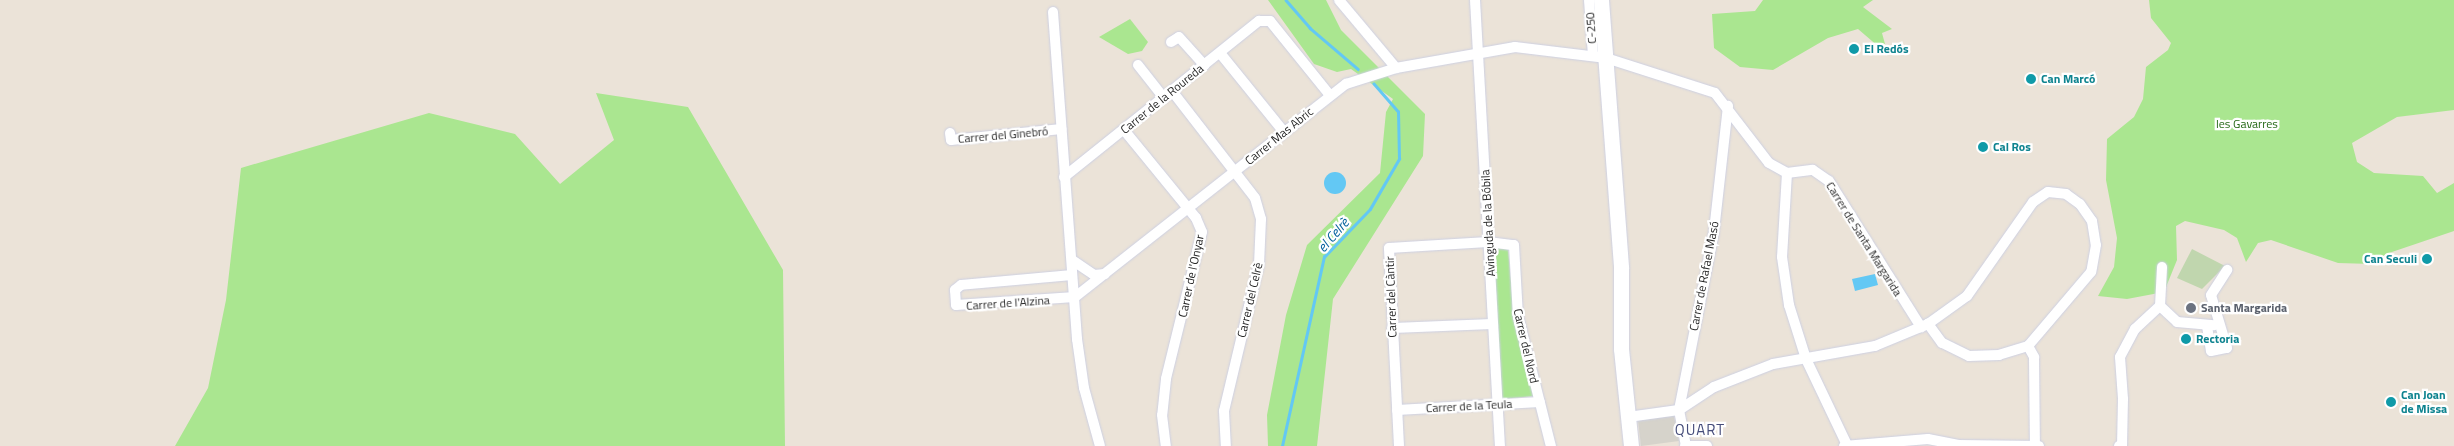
<!DOCTYPE html>
<html>
<head>
<meta charset="utf-8">
<style>
	body { margin:0 }
	#map { position:relative; width:2454px; height:446px; overflow:hidden; background:#ebe3d8; font-family:"Titillium Web",sans-serif }
	div>[style] { position:absolute }
	[style*='--x'] { left:calc(var(--x)*1px); top:calc(var(--y)*1px); width:calc(var(--w)*1px); rotate:calc(var(--a)*1deg) }
	.green>* { inset:0; background:#aae690 }
	.cemetery>* { inset:0; background:#c0d6ae }
	.plaza>* { inset:0; background:#d6d3cb }
	.water>* { inset:0; background:#63c8f4 }
	.round { border-radius:50% }
	.stream>* { height:2.5px; margin:-1.25px; padding:0 1.25px; transform-origin:1.25px; border-radius:1.25px; background:#63c8f4 }
	.roads { filter:drop-shadow(0 0 1px #cdd0e2) drop-shadow(0 0 1px #cdd0e2) }
	.street>* { height:10px; margin:-5px; padding:0 5px; transform-origin:5px; border-radius:5px; background:#fff }
	.secondary>* { height:15px; margin:-7.5px; padding:0 7.5px; transform-origin:7.5px; border-radius:7.5px; background:#fff }
	.dots>* { width:14px; height:14px; translate:-50% -50%; box-sizing:border-box; border:2px solid #fff; border-radius:50% }
	span { translate:-50% -50%; white-space:nowrap; text-align:center; line-height:1.15; -webkit-text-stroke:4.5px #fff; paint-order:stroke }
	.street-label { font-size:12px; color:#272727 }
	.culture-label { font-size:12px; color:#0d838f; font-weight:700 }
	.left { translate:0 -50%; text-align:left }
	.right { translate:-100% -50%; text-align:right }
	.park-label { font-size:12px; color:#236715 }
	.worship-label { font-size:12px; color:#5b616d; font-weight:700 }
	.water-label { font-size:14px; color:#06639d; font-style:italic }
	.quarter-label { font-size:15px; color:#464d7a; letter-spacing:1px }
</style>
</head>
<body>
<div id="map">
	<div class="green">
		<i style="clip-path:polygon(1268px 0,1326px 0,1341px 30px,1425px 114px,1423px 156px,1333px 299px,1317px 446px,1268px 446px,1267px 415px,1286px 315px,1307px 245px,1380px 173px,1386px 112px,1393px 99px,1351px 69px,1337px 72px,1314px 64px)"></i>
		<i style="clip-path:polygon(1763px 0,1873px 0,1863px 7px,1892px 29px,1882px 33px,1885px 44px,1879px 47px,1858px 29px,1828px 38px,1773px 70px,1740px 67px,1714px 48px,1712px 14px,1755px 11px)"></i>
		<i style="clip-path:polygon(2149px 0,2454px 0,2454px 110px,2397px 117px,2352px 143px,2357px 162px,2374px 173px,2423px 176px,2437px 193px,2454px 183px,2454px 231px,2386px 254px,2372px 264px,2338px 263px,2271px 240px,2258px 243px,2246px 262px,2237px 238px,2224px 230px,2185px 221px,2176px 226px,2177px 260px,2164px 292px,2127px 299px,2098px 296px,2114px 267px,2117px 238px,2106px 180px,2107px 139px,2134px 117px,2143px 99px,2146px 67px,2168px 50px,2171px 43px,2151px 18px)"></i>
		<i style="clip-path:polygon(1130px 19px,1148px 42px,1142px 51px,1128px 54px,1099px 37px)"></i>
		<i style="clip-path:polygon(596px 93px,688px 107px,783px 270px,785px 446px,175px 446px,208px 388px,226px 300px,241px 168px,429px 113px,515px 134px,560px 184px,614px 140px)"></i>
		<i style="clip-path:polygon(1493px 247px,1508px 249px,1514px 316px,1534px 396px,1502px 399px)"></i>
	</div>
	<div class="cemetery">
		<i style="clip-path:polygon(2192px 249px,2225px 266px,2202px 289px,2177px 278px)"></i>
	</div>
	<div class="plaza">
		<i style="clip-path:polygon(1674px 416px,1679px 441px,1641px 446px,1638px 420px)"></i>
	</div>
	<div class="water">
		<i class="round" style="left:1324px;top:172px;width:22px;height:22px"></i>
		<i style="clip-path:polygon(1875px 274px,1878px 285px,1855px 291px,1852px 279px)"></i>
	</div>
	<div class="stream">
		<i style="--x:1286;--y:0;--w:37;--a:49"></i>
		<i style="--x:1310;--y:28;--w:63;--a:40.5"></i>
		<i style="--x:1282;--y:446;--w:194;--a:-77.5"></i>
		<i style="--x:1324;--y:257;--w:66;--a:-46.2"></i>
		<i style="--x:1370;--y:209;--w:58;--a:-59.9"></i>
		<i style="--x:1399;--y:159;--w:47;--a:-91.2"></i>
		<i style="--x:1398;--y:112;--w:37;--a:-131"></i>
	</div>
	<div class="roads">
		<div class="street">
			<i style="--x:1339;--y:0;--w:89;--a:50"></i>
			<i style="--x:1475;--y:0;--w:447;--a:86.8"></i>
			<i style="--x:1589;--y:0;--w:56;--a:85.9"></i>
			<i style="--x:1053;--y:12;--w:328;--a:85.8"></i>
			<i style="--x:1077;--y:339;--w:49;--a:81.9"></i>
			<i style="--x:1084;--y:388;--w:60;--a:74.6"></i>
			<i style="--x:1171;--y:42;--w:9;--a:-32"></i>
			<i style="--x:1179;--y:37;--w:38;--a:48"></i>
			<i style="--x:1220;--y:53;--w:102;--a:51"></i>
			<i style="--x:1138;--y:65;--w:42;--a:51.8"></i>
			<i style="--x:1172;--y:91;--w:135;--a:52.2"></i>
			<i style="--x:1255;--y:198;--w:22;--a:74"></i>
			<i style="--x:1261;--y:219;--w:45;--a:92.5"></i>
			<i style="--x:1259;--y:264;--w:151;--a:103.4"></i>
			<i style="--x:1224;--y:411;--w:35;--a:87"></i>
			<i style="--x:1124;--y:130;--w:114;--a:50.7"></i>
			<i style="--x:1196;--y:218;--w:15;--a:67"></i>
			<i style="--x:1202;--y:232;--w:151;--a:103.8"></i>
			<i style="--x:1166;--y:379;--w:36;--a:96"></i>
			<i style="--x:1162;--y:415;--w:31;--a:83"></i>
			<i style="--x:950;--y:133;--w:7;--a:82"></i>
			<i style="--x:951;--y:140;--w:111;--a:-5.7"></i>
			<i style="--x:1787;--y:173;--w:84;--a:93.4"></i>
			<i style="--x:1782;--y:257;--w:49;--a:81.7"></i>
			<i style="--x:1789;--y:305;--w:57;--a:72.5"></i>
			<i style="--x:1806;--y:359;--w:95;--a:64.5"></i>
			<i style="--x:1064;--y:177;--w:250;--a:-38.7"></i>
			<i style="--x:1259;--y:21;--w:11;--a:0"></i>
			<i style="--x:1270;--y:21;--w:94;--a:51.1"></i>
			<i style="--x:1072;--y:260;--w:27;--a:34"></i>
			<i style="--x:1094;--y:275;--w:11;--a:-5"></i>
			<i style="--x:1072;--y:275;--w:111;--a:174.9"></i>
			<i style="--x:961;--y:285;--w:8;--a:140"></i>
			<i style="--x:955;--y:290;--w:15;--a:86"></i>
			<i style="--x:956;--y:305;--w:119;--a:-3.8"></i>
			<i style="--x:1075;--y:297;--w:345;--a:-38.2"></i>
			<i style="--x:1346;--y:84;--w:52;--a:-17.7"></i>
			<i style="--x:1396;--y:68;--w:121;--a:-10"></i>
			<i style="--x:1515;--y:47;--w:92;--a:6.9"></i>
			<i style="--x:1606;--y:58;--w:114;--a:17.8"></i>
			<i style="--x:1715;--y:93;--w:88;--a:52.4"></i>
			<i style="--x:1769;--y:163;--w:21;--a:29"></i>
			<i style="--x:1787;--y:173;--w:26;--a:-7"></i>
			<i style="--x:1813;--y:170;--w:19;--a:35"></i>
			<i style="--x:1829;--y:181;--w:173;--a:57.8"></i>
			<i style="--x:2160;--y:306;--w:23;--a:43"></i>
			<i style="--x:2177;--y:322;--w:37;--a:5"></i>
			<i style="--x:2207;--y:326;--w:25;--a:81"></i>
			<i style="--x:2211;--y:351;--w:16;--a:-11"></i>
			<i style="--x:2227;--y:348;--w:55;--a:-106.8"></i>
			<i style="--x:2211;--y:295;--w:30;--a:-57"></i>
			<i style="--x:1392;--y:328;--w:101;--a:-2.3"></i>
			<i style="--x:2028;--y:346;--w:13;--a:61"></i>
			<i style="--x:2034;--y:357;--w:89;--a:89.4"></i>
			<i style="--x:1397;--y:410;--w:143;--a:-3.2"></i>
			<i style="--x:1628;--y:417;--w:51;--a:-7.8"></i>
			<i style="--x:1679;--y:410;--w:42;--a:-33.3"></i>
			<i style="--x:1714;--y:387;--w:63;--a:-21.3"></i>
			<i style="--x:1773;--y:364;--w:104;--a:-10"></i>
			<i style="--x:1875;--y:346;--w:57;--a:-22.5"></i>
			<i style="--x:1928;--y:324;--w:48;--a:-35.7"></i>
			<i style="--x:1967;--y:296;--w:115;--a:-54.9"></i>
			<i style="--x:2033;--y:202;--w:18;--a:-34"></i>
			<i style="--x:2048;--y:192;--w:18;--a:6"></i>
			<i style="--x:2066;--y:194;--w:17;--a:36"></i>
			<i style="--x:2080;--y:204;--w:21;--a:55"></i>
			<i style="--x:2092;--y:221;--w:24;--a:81"></i>
			<i style="--x:2096;--y:245;--w:27;--a:100"></i>
			<i style="--x:2091;--y:272;--w:97;--a:130.4"></i>
			<i style="--x:2028;--y:346;--w:30;--a:163"></i>
			<i style="--x:1999;--y:355;--w:30;--a:178"></i>
			<i style="--x:1969;--y:356;--w:30;--a:-154"></i>
			<i style="--x:1942;--y:343;--w:24;--a:-126"></i>
			<i style="--x:1399;--y:446;--w:198;--a:-92.9"></i>
			<i style="--x:1389;--y:248;--w:99;--a:-3.5"></i>
			<i style="--x:1488;--y:242;--w:26;--a:7"></i>
			<i style="--x:1514;--y:245;--w:71;--a:86.8"></i>
			<i style="--x:1518;--y:316;--w:134;--a:75.8"></i>
			<i style="--x:1685;--y:446;--w:22;--a:0"></i>
			<i style="--x:1686;--y:446;--w:37;--a:-101"></i>
			<i style="--x:1679;--y:410;--w:182;--a:-78.9"></i>
			<i style="--x:1714;--y:231;--w:126;--a:-83.6"></i>
			<i style="--x:1844;--y:446;--w:84;--a:-4.8"></i>
			<i style="--x:1928;--y:439;--w:31;--a:11"></i>
			<i style="--x:1958;--y:445;--w:81;--a:0.7"></i>
			<i style="--x:2119;--y:446;--w:3;--a:0"></i>
			<i style="--x:2122;--y:446;--w:47;--a:-88.8"></i>
			<i style="--x:2123;--y:399;--w:42;--a:-94.1"></i>
			<i style="--x:2120;--y:357;--w:32;--a:-62"></i>
			<i style="--x:2135;--y:329;--w:34;--a:-43"></i>
			<i style="--x:2160;--y:306;--w:39;--a:-87"></i>
		</div>
		<div class="secondary">
			<i style="--x:1601;--y:0;--w:269;--a:85.7"></i>
			<i style="--x:1621;--y:268;--w:81;--a:90"></i>
			<i style="--x:1621;--y:349;--w:98;--a:84.1"></i>
		</div>
	</div>
	<div class="dots">
		<i style="left:1854px;top:49px;background:#0f9aa8"></i>
		<i style="left:2031px;top:79px;background:#0f9aa8"></i>
		<i style="left:1983px;top:147px;background:#0f9aa8"></i>
		<i style="left:2427px;top:259px;background:#0f9aa8"></i>
		<i style="left:2191px;top:308px;background:#6b7280"></i>
		<i style="left:2186px;top:339px;background:#0f9aa8"></i>
		<i style="left:2391px;top:402px;background:#0f9aa8"></i>
	</div>
	<div class="street-label">
		<span style="left:1591px;top:28px;rotate:-94deg">C-250</span>
		<span style="left:1162px;top:99px;rotate:-39deg">Carrer de la Roureda</span>
		<span style="left:1003px;top:135px;rotate:-5deg">Carrer del Ginebró</span>
		<span style="left:1279px;top:136px;rotate:-39deg">Carrer Mas Abric</span>
		<span style="left:1488px;top:223px;rotate:-93deg">Avinguda de la Bóbila</span>
		<span style="left:1864px;top:239px;rotate:58deg">Carrer de Santa Margarida</span>
		<span style="left:1191px;top:276px;rotate:-78deg">Carrer de l'Onyar</span>
		<span style="left:1704px;top:276px;rotate:-79deg">Carrer de Rafael Masó</span>
		<span style="left:1391px;top:297px;rotate:-92deg">Carrer del Càntir</span>
		<span style="left:1250px;top:300px;rotate:-77deg">Carrer del Celrè</span>
		<span style="left:1008px;top:303px;rotate:-4deg">Carrer de l'Alzina</span>
		<span style="left:1526px;top:346px;rotate:77deg">Carrer del Nord</span>
		<span style="left:1469px;top:406px;rotate:-3deg">Carrer de la Teula</span>
	</div>
	<div class="culture-label">
		<span class="left" style="left:1864px;top:49px">El Redós</span>
		<span class="left" style="left:2041px;top:79px">Can Marcó</span>
		<span class="left" style="left:1993px;top:147px">Cal Ros</span>
		<span class="right" style="left:2417px;top:259px">Can Seculi</span>
		<span class="left" style="left:2196px;top:339px">Rectoria</span>
		<span class="left" style="left:2401px;top:402px">Can Joan<br>de Missa</span>
	</div>
	<div class="park-label">
		<span style="left:2247px;top:124px">les Gavarres</span>
	</div>
	<div class="worship-label">
		<span class="left" style="left:2201px;top:308px">Santa Margarida</span>
	</div>
	<div class="water-label">
		<span style="left:1333px;top:235px;rotate:-49deg">el Celrè</span>
	</div>
	<div class="quarter-label">
		<span style="left:1700px;top:430px">QUART</span>
	</div>
</div>
</body>
</html>
